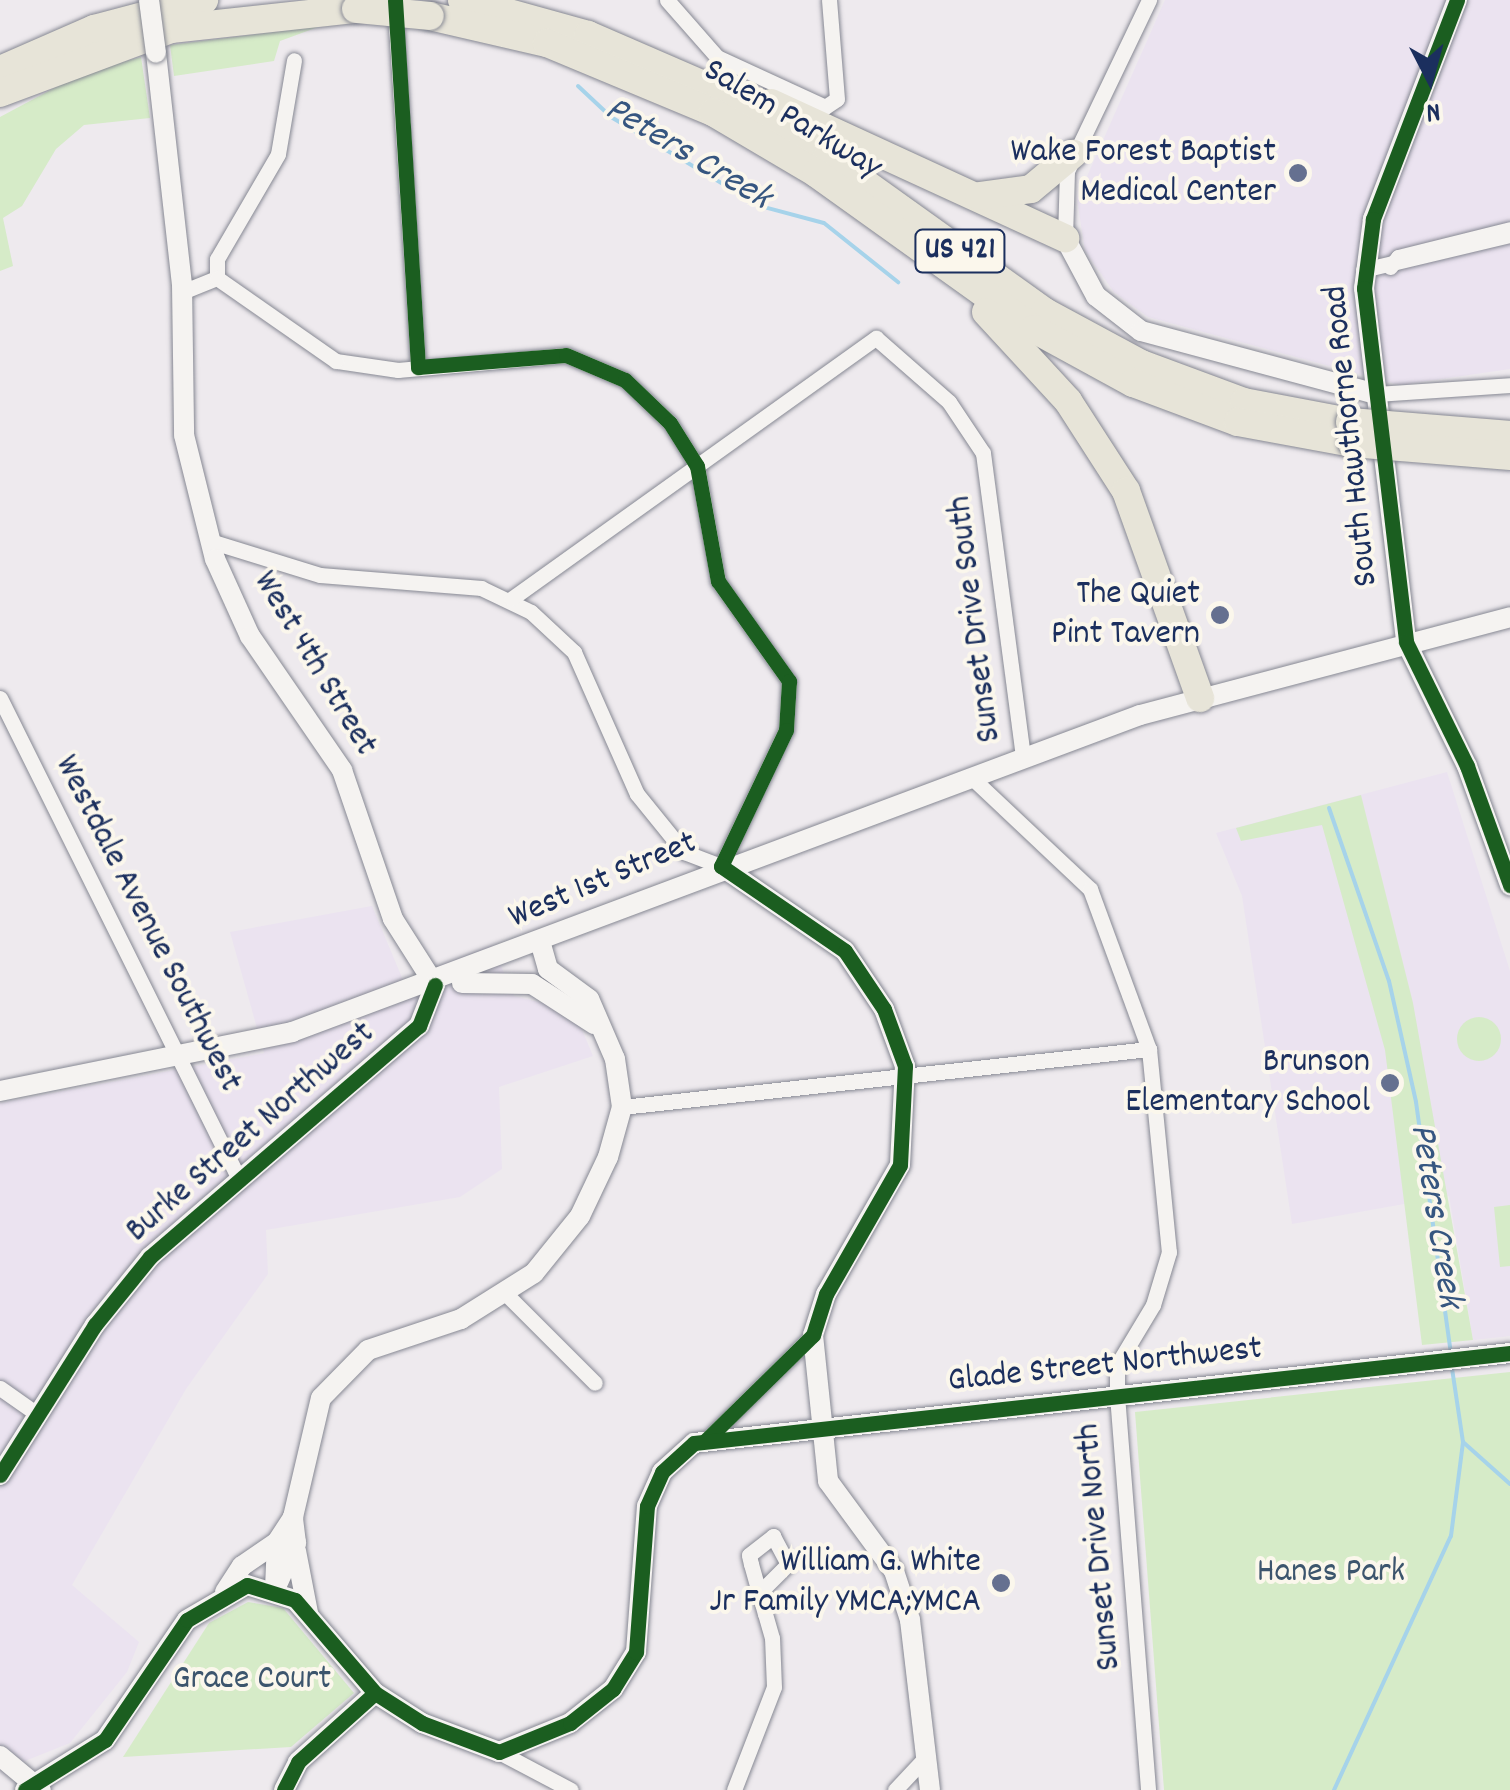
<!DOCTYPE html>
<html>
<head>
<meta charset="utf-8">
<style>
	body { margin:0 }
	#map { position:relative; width:1510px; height:1790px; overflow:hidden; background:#eeeaee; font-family:Dekko,sans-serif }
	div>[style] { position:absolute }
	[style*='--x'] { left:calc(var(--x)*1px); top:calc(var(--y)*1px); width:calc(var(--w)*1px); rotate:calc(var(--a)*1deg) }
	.built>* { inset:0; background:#ebe3f0 }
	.green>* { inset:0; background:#d6ebc8 }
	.round { border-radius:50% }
	.stream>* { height:4px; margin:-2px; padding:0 2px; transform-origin:2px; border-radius:2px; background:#a6d3ea }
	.roads { filter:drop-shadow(0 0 2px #868893) drop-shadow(0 0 2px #868893) }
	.street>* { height:15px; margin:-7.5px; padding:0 7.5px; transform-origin:7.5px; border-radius:7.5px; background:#f5f3f1 }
	.secondary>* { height:20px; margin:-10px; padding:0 10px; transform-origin:10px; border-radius:10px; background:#f5f3f1 }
	.highway>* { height:28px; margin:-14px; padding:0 14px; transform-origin:14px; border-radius:14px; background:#e7e4d8 }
	.bridges { filter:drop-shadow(0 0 2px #868893) drop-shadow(0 0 2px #868893) }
	.secondary-bridge>* { height:20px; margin:-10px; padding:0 10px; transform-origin:10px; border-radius:10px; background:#f5f3f1 }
	.highway-bridge>* { height:28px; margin:-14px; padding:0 14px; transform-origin:14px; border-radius:14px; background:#e7e4d8 }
	.cycleway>* { height:15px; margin:-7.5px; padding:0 7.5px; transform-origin:7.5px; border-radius:7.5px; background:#1b5e20 }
	.dots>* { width:28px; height:28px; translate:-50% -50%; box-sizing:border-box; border:5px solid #fbf7ec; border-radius:50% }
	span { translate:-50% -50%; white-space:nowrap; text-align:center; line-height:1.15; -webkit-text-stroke:8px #fbf7ec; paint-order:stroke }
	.shield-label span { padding:2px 8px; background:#fbf7ec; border:2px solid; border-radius:8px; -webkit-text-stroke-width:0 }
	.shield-label { font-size:32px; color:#1b2f5e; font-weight:700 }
	.street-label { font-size:35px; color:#1b2f5e }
	.poi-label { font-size:35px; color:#1b2f5e }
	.right { translate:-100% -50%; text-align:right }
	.park-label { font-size:35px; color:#3c556d }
	.water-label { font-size:38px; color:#365680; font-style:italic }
	.north { position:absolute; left:1380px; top:30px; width:100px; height:100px; -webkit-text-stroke:8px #fbf7ec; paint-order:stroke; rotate:174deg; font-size:28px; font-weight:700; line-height:40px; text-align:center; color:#1b2f5e }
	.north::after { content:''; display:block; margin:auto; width:35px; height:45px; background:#1b2f5e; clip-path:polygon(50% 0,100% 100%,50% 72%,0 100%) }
</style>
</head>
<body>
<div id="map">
	<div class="built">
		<i style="clip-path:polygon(1165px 0,1510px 0,1510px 369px,1400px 385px,1148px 317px,1114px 292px,1085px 251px,1077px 199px)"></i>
		<i style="clip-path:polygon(1447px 772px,1510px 971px,1510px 1336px,1473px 1340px,1449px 1196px,1292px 1224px,1242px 896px,1216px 833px)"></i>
		<i style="clip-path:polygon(372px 906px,403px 980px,492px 945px,514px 996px,547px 1004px,581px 1027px,593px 1056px,499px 1087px,502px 1169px,460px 1197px,266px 1230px,268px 1274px,186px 1389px,72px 1585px,139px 1642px,127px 1672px,70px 1743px,0 1771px,0 1103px,264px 1053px,230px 932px)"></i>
	</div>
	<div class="green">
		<i style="clip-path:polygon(321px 26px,280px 41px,274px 61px,174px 76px,170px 45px)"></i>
		<i style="clip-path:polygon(141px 57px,150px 118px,84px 125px,56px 149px,22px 206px,3px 218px,13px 266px,0 271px,0 117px,84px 72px)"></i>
		<i style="clip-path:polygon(1361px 795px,1413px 1003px,1473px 1340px,1422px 1345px,1385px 1050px,1322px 825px,1241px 841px,1236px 828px)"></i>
		<i class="round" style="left:1457px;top:1017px;width:44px;height:44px"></i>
		<i style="clip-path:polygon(1510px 1205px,1510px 1266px,1500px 1267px,1494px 1207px)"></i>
		<i style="clip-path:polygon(1510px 1372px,1510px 1790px,1164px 1790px,1135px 1412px)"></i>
		<i style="clip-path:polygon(248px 1602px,283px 1608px,354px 1693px,291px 1747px,123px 1757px,209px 1623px)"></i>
	</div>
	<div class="stream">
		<i style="--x:578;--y:86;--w:45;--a:43.2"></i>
		<i style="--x:611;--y:117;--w:174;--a:30.9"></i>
		<i style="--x:760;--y:206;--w:66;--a:14.9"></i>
		<i style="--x:824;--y:223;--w:95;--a:38.6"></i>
		<i style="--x:1329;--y:808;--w:183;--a:70.9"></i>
		<i style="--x:1389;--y:981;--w:124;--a:77.4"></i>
		<i style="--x:1416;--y:1102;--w:254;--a:82.1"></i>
		<i style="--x:1463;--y:1442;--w:63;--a:41.8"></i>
		<i style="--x:1334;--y:1790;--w:280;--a:-65.3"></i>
		<i style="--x:1451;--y:1536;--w:95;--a:-82.7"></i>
		<i style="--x:1463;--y:1442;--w:75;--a:-98.5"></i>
	</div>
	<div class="roads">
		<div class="street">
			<i style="--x:667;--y:0;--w:76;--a:48.7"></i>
			<i style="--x:717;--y:57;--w:119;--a:24.8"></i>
			<i style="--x:825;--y:107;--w:14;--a:-34"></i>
			<i style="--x:837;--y:99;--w:99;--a:-94.6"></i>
			<i style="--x:395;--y:9;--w:359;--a:86.3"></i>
			<i style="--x:1065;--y:238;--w:67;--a:-88.3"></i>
			<i style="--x:1067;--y:171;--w:190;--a:-64.4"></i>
			<i style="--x:1390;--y:267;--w:13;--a:-51"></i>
			<i style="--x:1398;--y:257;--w:115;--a:-14"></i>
			<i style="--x:1363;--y:270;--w:151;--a:-13.4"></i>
			<i style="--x:217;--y:278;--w:19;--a:-90"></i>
			<i style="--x:217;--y:259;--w:121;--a:-59.8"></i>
			<i style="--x:278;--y:154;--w:95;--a:-80.3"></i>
			<i style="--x:182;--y:292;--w:38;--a:-22"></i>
			<i style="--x:1376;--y:394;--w:134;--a:-3.8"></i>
			<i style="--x:210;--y:541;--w:115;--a:17.2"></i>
			<i style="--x:320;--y:575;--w:162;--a:4.6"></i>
			<i style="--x:481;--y:588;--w:55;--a:25.6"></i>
			<i style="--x:531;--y:612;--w:59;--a:42.9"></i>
			<i style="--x:574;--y:652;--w:155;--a:66.1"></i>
			<i style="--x:637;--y:794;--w:75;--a:51"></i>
			<i style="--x:684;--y:852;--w:40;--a:21"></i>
			<i style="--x:721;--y:866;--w:151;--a:-64.5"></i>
			<i style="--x:786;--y:730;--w:49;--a:-86.5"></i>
			<i style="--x:789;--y:681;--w:123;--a:-125.4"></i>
			<i style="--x:718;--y:581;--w:117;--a:-100.3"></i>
			<i style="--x:697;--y:466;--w:51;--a:-122.1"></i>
			<i style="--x:670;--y:423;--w:62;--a:-136.3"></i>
			<i style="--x:625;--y:380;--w:64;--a:-157"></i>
			<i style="--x:566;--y:355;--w:169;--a:174.9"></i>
			<i style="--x:398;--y:370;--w:63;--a:-171.7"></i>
			<i style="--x:336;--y:361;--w:145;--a:-145.1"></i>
			<i style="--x:511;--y:599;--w:449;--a:-35.6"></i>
			<i style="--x:876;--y:338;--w:97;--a:41.2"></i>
			<i style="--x:949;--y:402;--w:61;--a:56.3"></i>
			<i style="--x:983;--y:453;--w:307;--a:82.5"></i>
			<i style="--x:0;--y:698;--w:537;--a:63.58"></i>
			<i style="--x:970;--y:776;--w:165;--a:43.3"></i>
			<i style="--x:1090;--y:889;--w:171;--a:69.8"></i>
			<i style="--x:1149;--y:1049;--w:204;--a:84.4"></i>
			<i style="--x:1169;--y:1252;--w:55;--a:106.8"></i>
			<i style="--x:1153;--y:1305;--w:70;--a:121"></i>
			<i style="--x:1117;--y:1365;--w:30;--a:90"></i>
			<i style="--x:1117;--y:1395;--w:396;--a:85.5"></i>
			<i style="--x:622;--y:1107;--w:530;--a:-6.28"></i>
			<i style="--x:507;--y:1295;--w:124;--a:45"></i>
			<i style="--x:0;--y:1388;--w:45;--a:35.1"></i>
			<i style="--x:706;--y:1440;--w:150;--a:-44.5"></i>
			<i style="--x:499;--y:1752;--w:81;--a:27.8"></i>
			<i style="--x:734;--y:1790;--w:110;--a:-68.8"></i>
			<i style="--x:774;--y:1687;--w:49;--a:-92.3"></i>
			<i style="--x:772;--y:1638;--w:25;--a:-106"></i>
			<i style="--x:765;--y:1614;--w:52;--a:-105.6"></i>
			<i style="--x:751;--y:1564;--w:9;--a:-103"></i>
			<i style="--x:749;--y:1555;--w:31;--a:-38"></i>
			<i style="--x:773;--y:1536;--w:32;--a:62"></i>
			<i style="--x:788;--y:1564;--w:41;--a:135"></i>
			<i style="--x:895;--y:1790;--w:42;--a:-46.9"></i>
		</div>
		<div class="secondary">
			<i style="--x:1457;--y:0;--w:235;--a:111"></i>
			<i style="--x:1373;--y:219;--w:70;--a:97.4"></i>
			<i style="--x:1364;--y:288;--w:356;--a:83.2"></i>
			<i style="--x:1406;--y:642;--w:138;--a:63.8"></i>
			<i style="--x:1467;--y:766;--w:127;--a:70.1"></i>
			<i style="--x:156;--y:53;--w:232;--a:83.6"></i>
			<i style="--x:182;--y:284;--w:151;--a:89.2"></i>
			<i style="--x:184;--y:435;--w:128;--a:76"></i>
			<i style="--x:215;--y:559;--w:85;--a:65.6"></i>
			<i style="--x:250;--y:636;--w:163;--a:55.5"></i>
			<i style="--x:342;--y:770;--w:157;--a:71.1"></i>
			<i style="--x:393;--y:919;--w:78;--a:57.5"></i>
			<i style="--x:1065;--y:238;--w:66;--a:61.9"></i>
			<i style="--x:1096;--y:296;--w:57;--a:37.9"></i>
			<i style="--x:1141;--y:331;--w:243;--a:15"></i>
			<i style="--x:721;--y:866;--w:150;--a:34.4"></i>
			<i style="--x:845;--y:951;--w:70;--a:56.1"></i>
			<i style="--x:884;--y:1009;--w:61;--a:69.8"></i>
			<i style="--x:905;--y:1066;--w:99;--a:92.9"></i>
			<i style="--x:900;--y:1165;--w:149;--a:119.8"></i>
			<i style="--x:826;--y:1294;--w:43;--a:107.6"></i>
			<i style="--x:813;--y:1335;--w:147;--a:84.1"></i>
			<i style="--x:828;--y:1481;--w:112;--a:53.7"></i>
			<i style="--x:894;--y:1571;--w:52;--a:71.9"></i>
			<i style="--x:910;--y:1620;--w:171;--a:83.3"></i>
			<i style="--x:462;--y:983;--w:70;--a:0.8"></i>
			<i style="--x:532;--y:984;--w:74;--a:32.8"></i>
			<i style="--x:0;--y:1091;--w:298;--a:-11.4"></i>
			<i style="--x:292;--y:1032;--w:905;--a:-20.5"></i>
			<i style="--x:1140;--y:715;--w:383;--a:-14.8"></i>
			<i style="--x:0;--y:1475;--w:178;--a:-57.7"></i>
			<i style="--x:95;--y:1325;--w:87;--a:-51"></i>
			<i style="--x:150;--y:1257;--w:355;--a:-40.7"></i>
			<i style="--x:419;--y:1026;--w:44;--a:-68.7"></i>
			<i style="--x:296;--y:1551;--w:63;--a:79"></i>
			<i style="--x:275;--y:1589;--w:47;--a:-87.6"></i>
			<i style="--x:277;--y:1542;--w:30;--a:-57"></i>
			<i style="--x:293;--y:1517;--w:122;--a:-76.8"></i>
			<i style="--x:321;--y:1398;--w:67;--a:-45.6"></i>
			<i style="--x:368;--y:1350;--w:98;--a:-18.4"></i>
			<i style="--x:461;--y:1319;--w:86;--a:-32.2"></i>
			<i style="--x:534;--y:1273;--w:73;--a:-51.1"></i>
			<i style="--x:580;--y:1216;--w:65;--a:-64.6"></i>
			<i style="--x:608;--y:1157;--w:52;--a:-74.4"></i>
			<i style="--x:622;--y:1107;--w:49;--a:-98.3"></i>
			<i style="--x:615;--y:1059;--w:65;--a:-113.4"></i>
			<i style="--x:589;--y:999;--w:51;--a:-143.8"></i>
			<i style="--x:548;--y:969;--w:29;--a:-106"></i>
			<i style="--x:275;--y:1589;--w:51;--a:-65.5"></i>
			<i style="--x:296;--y:1543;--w:26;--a:-97"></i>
			<i style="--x:225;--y:1592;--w:31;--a:-57"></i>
			<i style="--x:242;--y:1566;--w:42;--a:-34.4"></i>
			<i style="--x:0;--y:1756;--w:53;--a:39.7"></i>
			<i style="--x:25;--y:1790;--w:94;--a:-32"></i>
			<i style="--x:105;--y:1740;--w:145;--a:-55.7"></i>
			<i style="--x:187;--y:1620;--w:69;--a:-30.3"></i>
			<i style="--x:247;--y:1585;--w:50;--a:17.4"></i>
			<i style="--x:295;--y:1600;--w:123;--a:49.3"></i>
			<i style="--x:375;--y:1693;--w:56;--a:32.6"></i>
			<i style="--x:422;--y:1723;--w:82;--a:20.6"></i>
			<i style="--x:499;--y:1752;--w:77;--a:-22.2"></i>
			<i style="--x:570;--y:1723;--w:55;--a:-38.3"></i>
			<i style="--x:613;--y:1689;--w:44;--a:-58.1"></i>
			<i style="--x:636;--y:1652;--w:146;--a:-85.7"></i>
			<i style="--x:647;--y:1506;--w:37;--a:-66"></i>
			<i style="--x:662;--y:1472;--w:43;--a:-42.2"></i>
			<i style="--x:694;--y:1443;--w:821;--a:-6.29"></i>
			<i style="--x:284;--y:1790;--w:31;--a:-63"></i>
			<i style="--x:298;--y:1762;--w:103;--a:-41.9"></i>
		</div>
		<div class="highway">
			<i style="--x:462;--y:0;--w:131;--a:15.5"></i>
			<i style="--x:588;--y:35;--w:146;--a:23.4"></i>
			<i style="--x:722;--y:93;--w:122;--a:31"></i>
			<i style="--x:827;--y:156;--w:268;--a:35.6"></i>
			<i style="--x:1045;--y:312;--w:109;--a:28.4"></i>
			<i style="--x:1141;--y:364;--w:110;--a:20.3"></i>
			<i style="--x:1244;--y:402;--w:108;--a:10.7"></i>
			<i style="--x:430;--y:16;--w:120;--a:13"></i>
			<i style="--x:547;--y:43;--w:180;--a:22.6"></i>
			<i style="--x:713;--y:112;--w:120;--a:30.6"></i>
			<i style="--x:816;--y:173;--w:268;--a:35.6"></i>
			<i style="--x:1034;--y:329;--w:113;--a:28.6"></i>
			<i style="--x:1133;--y:383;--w:112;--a:20.4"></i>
			<i style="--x:1238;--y:422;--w:116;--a:10.4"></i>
			<i style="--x:0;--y:70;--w:103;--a:-23.6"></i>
			<i style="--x:94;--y:29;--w:114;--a:-14.8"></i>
			<i style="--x:0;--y:93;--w:183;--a:-20.5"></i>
			<i style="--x:171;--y:29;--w:186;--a:-6.2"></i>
			<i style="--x:771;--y:103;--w:324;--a:24.7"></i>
			<i style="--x:979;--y:196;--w:52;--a:-7.7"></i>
			<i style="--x:1031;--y:189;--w:55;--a:-39.8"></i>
			<i style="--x:986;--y:312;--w:121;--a:47.3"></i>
			<i style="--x:1068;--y:401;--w:107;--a:57.2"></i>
			<i style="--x:1126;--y:491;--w:220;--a:70.3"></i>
		</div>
	</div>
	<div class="bridges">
		<div class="secondary-bridge">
			<i style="--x:149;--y:0;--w:53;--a:82.5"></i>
		</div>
		<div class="highway-bridge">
			<i style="--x:356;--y:9;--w:74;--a:5.4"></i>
			<i style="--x:1350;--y:422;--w:161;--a:4.6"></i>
			<i style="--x:1352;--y:443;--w:159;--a:4.7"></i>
		</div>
	</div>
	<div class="cycleway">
		<i style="--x:395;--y:0;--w:368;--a:86.4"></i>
		<i style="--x:418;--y:367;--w:148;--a:-4.6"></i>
		<i style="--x:566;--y:355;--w:64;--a:23"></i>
		<i style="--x:625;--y:380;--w:62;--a:43.7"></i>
		<i style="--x:670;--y:423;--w:51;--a:57.9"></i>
		<i style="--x:697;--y:466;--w:117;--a:79.7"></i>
		<i style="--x:718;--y:581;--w:123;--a:54.6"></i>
		<i style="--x:789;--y:681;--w:49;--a:93.5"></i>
		<i style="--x:786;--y:730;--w:151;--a:115.5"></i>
		<i style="--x:721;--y:866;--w:150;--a:34.4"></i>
		<i style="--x:845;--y:951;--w:70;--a:56.1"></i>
		<i style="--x:884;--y:1009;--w:61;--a:69.8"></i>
		<i style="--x:905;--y:1066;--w:99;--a:92.9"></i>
		<i style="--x:900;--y:1165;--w:149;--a:119.8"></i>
		<i style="--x:826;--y:1294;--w:43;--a:107.6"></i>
		<i style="--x:813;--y:1335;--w:150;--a:135.5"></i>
		<i style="--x:1457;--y:0;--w:235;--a:111"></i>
		<i style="--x:1373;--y:219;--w:70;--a:97.4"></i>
		<i style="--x:1364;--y:288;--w:356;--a:83.2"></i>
		<i style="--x:1406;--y:642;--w:138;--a:63.8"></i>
		<i style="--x:1467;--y:766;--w:127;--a:70.1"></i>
		<i style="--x:0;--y:1475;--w:178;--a:-57.7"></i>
		<i style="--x:95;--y:1325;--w:87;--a:-51"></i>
		<i style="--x:150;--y:1257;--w:355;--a:-40.7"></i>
		<i style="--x:419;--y:1026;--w:44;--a:-68.7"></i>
		<i style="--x:25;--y:1790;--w:94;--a:-32"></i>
		<i style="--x:105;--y:1740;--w:145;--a:-55.7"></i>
		<i style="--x:187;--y:1620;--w:69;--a:-30.3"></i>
		<i style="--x:247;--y:1585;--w:50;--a:17.4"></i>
		<i style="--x:295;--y:1600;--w:123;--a:49.3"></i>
		<i style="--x:375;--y:1693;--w:56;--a:32.6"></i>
		<i style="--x:422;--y:1723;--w:82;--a:20.6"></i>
		<i style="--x:499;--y:1752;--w:77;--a:-22.2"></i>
		<i style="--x:570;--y:1723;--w:55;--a:-38.3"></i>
		<i style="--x:613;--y:1689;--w:44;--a:-58.1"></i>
		<i style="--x:636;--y:1652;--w:146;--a:-85.7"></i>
		<i style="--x:647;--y:1506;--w:37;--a:-66"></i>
		<i style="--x:662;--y:1472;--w:43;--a:-42.2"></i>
		<i style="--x:694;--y:1443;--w:821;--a:-6.29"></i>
		<i style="--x:284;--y:1790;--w:31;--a:-63"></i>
		<i style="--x:298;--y:1762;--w:103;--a:-41.9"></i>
	</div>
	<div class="dots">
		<i style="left:1298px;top:173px;background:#657090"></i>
		<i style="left:1220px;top:615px;background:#657090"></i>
		<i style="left:1390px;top:1083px;background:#657090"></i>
		<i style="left:1001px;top:1583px;background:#657090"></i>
	</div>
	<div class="shield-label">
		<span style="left:960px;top:251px">US 421</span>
	</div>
	<div class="street-label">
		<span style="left:792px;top:120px;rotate:31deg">Salem Parkway</span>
		<span style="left:1352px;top:436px;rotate:-96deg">South Hawthorne Road</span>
		<span style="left:976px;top:619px;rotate:-97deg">Sunset Drive South</span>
		<span style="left:314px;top:664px;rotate:59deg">West 4th Street</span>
		<span style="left:603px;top:881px;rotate:-23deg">West 1st Street</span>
		<span style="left:147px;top:924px;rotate:63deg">Westdale Avenue Southwest</span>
		<span style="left:251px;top:1133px;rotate:-41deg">Burke Street Northwest</span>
		<span style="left:1105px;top:1366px;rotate:-6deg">Glade Street Northwest</span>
		<span style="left:1100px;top:1547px;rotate:-95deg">Sunset Drive North</span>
	</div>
	<div class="poi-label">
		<span class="right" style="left:1276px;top:173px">Wake Forest Baptist<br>Medical Center</span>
		<span class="right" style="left:1200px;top:615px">The Quiet<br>Pint Tavern</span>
		<span class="right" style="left:1370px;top:1083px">Brunson<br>Elementary School</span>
		<span class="right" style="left:981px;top:1583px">William G. White<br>Jr Family YMCA;YMCA</span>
	</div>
	<div class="park-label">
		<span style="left:1331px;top:1573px">Hanes Park</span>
		<span style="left:252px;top:1680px">Grace Court</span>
	</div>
	<div class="water-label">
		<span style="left:687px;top:155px;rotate:31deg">Peters Creek</span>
		<span style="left:1434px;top:1216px;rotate:81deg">Peters Creek</span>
	</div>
	<div class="north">N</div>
</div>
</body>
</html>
